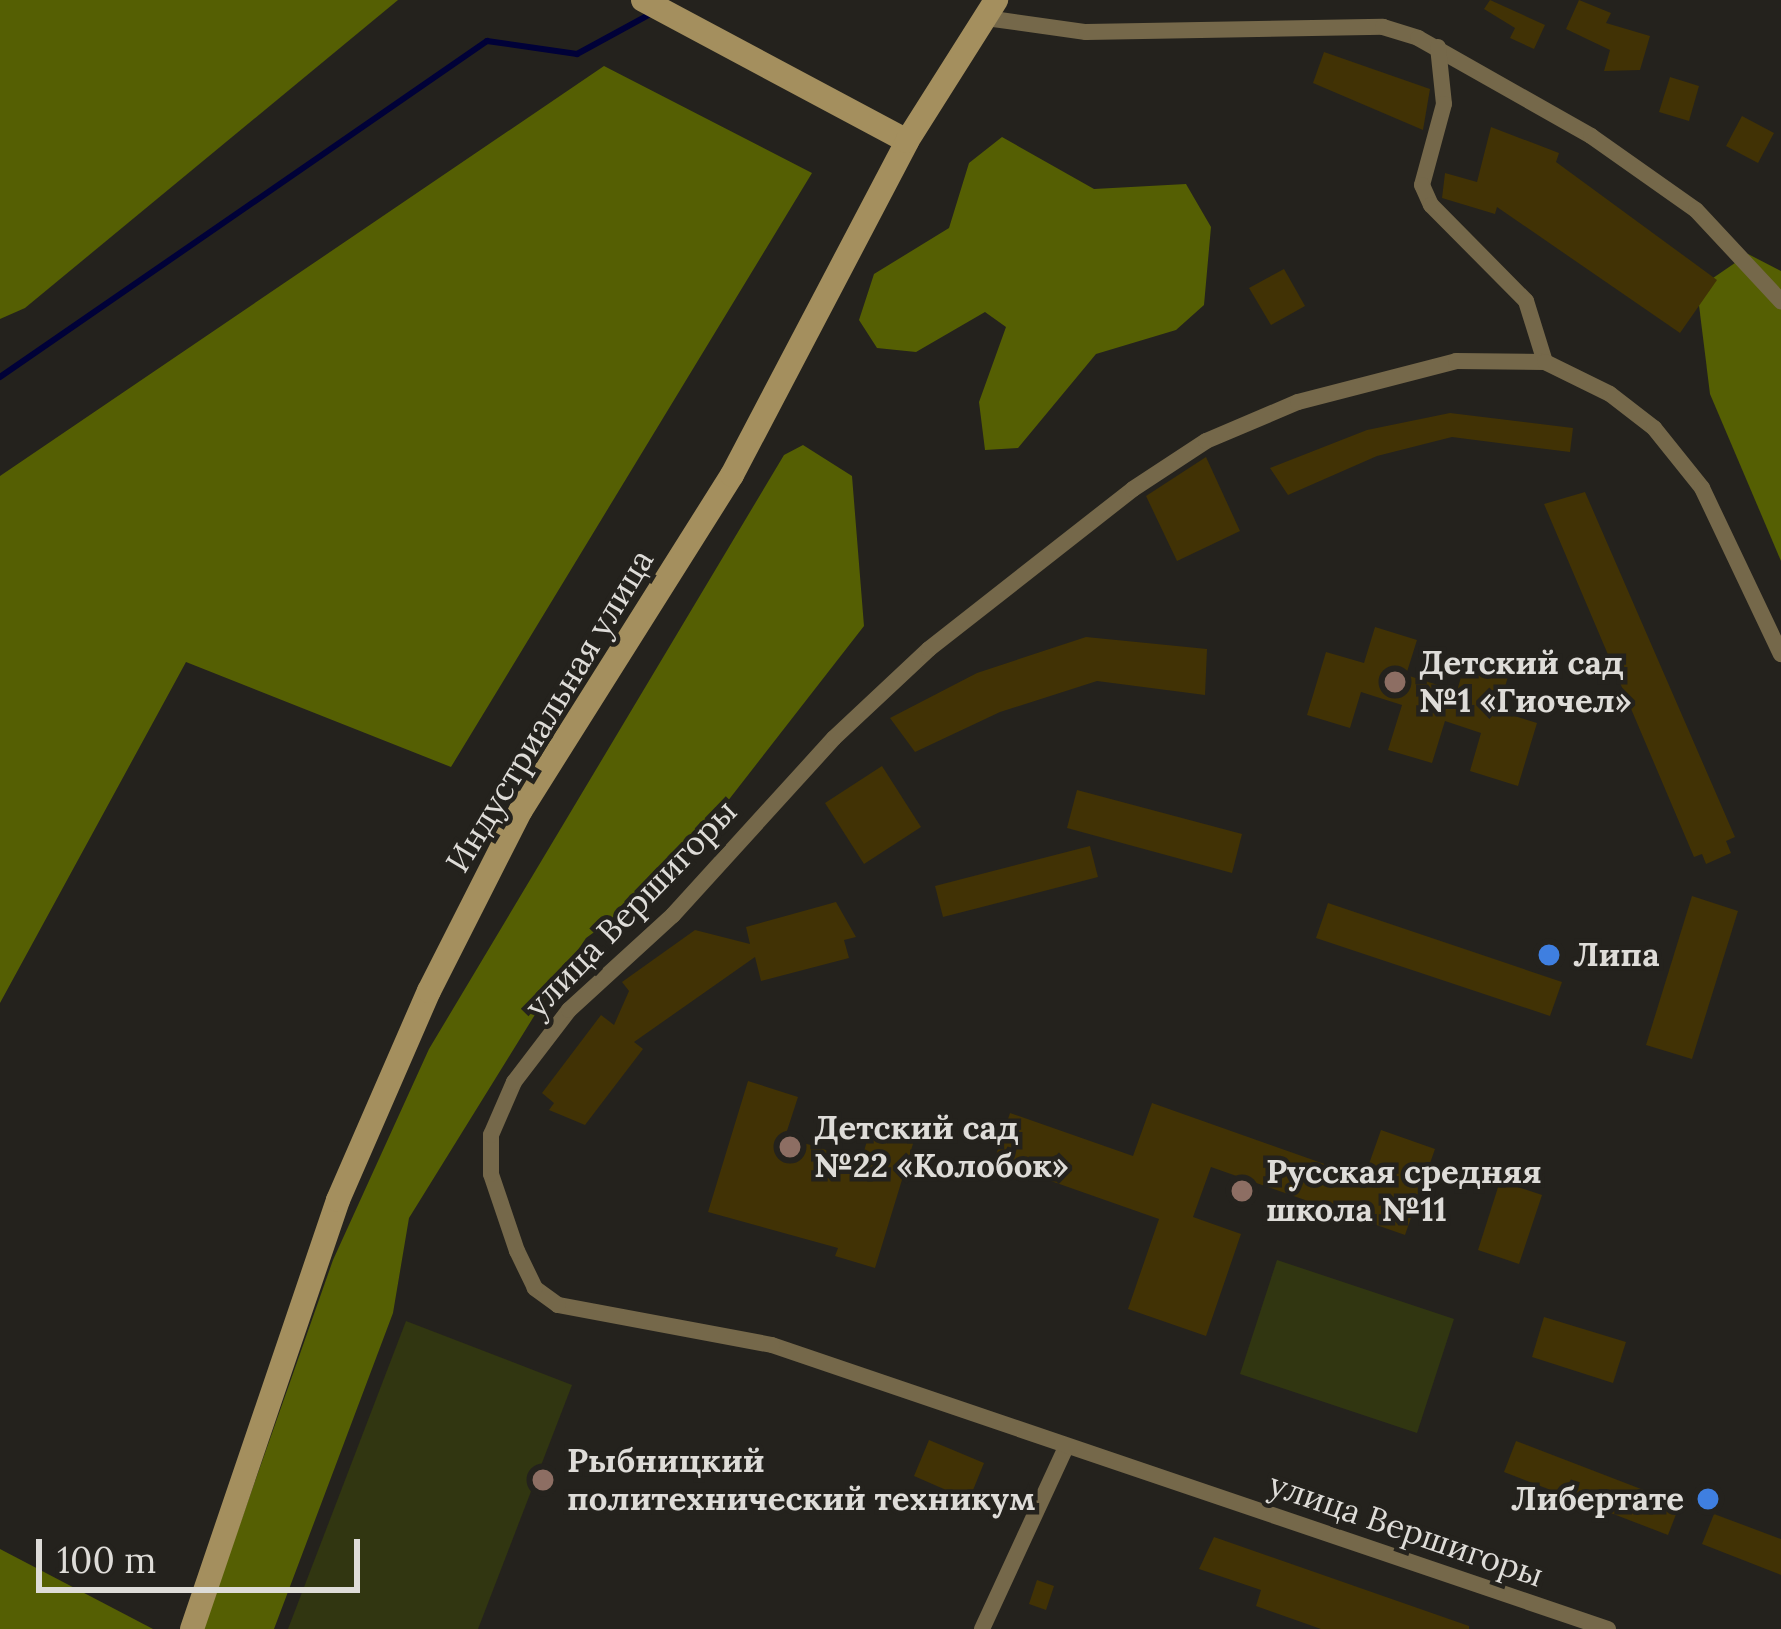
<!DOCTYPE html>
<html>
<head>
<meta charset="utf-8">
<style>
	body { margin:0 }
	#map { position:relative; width:1781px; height:1629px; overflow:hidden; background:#24221d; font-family:Lora,serif }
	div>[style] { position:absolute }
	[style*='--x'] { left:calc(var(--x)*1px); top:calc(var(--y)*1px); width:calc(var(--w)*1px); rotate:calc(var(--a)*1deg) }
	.green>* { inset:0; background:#313611 }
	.forest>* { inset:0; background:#555f03 }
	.stream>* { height:6px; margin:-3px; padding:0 3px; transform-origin:3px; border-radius:3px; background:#000138 }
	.building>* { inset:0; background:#413205 }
	.street>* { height:16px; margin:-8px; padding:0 8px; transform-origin:8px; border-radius:8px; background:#75684a }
	.secondary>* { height:24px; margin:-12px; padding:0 12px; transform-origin:12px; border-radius:12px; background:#a48f5e }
	.dots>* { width:33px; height:33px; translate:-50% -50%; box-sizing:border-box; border:6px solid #24221d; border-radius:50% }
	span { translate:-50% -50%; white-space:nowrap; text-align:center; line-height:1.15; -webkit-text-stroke:9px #24221d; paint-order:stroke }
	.poi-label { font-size:33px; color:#dedcd8; font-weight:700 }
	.left { translate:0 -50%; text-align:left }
	.right { translate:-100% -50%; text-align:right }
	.street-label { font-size:33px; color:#dedcd8 }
	.scale { position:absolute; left:36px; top:1539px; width:324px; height:54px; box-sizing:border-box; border:6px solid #dedcd8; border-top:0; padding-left:15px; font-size:36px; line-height:42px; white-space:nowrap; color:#dedcd8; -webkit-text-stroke:9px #24221d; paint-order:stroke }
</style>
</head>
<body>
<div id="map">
	<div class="green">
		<i style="clip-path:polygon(1277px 1260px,1454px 1319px,1417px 1433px,1240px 1374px)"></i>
		<i style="clip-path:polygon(406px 1321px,572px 1385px,478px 1629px,288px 1629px)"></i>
	</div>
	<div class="forest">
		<i style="clip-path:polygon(0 0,398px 0,25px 308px,0 319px)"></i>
		<i style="clip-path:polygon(604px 66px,812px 173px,451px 767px,186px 662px,0 1003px,0 476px)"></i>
		<i style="clip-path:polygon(1002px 137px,1094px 189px,1186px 184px,1211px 227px,1204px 305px,1176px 330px,1096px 354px,1018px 448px,985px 450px,979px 402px,1006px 327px,985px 312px,916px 352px,877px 348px,859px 320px,874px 274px,949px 228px,969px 163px)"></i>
		<i style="clip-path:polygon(1748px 254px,1781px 271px,1781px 561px,1710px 394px,1697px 289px)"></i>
		<i style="clip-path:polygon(803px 445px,852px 476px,864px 626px,699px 838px,639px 900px,586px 938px,536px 1013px,409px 1218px,393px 1313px,274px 1629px,203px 1629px,333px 1260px,429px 1049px,784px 455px)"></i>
		<i style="clip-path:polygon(0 1549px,153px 1629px,0 1629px)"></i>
	</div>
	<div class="stream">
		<i style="--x:0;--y:377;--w:592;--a:-34.6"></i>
		<i style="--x:487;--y:41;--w:91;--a:8.2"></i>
		<i style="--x:577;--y:54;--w:88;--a:-28.6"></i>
	</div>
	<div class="building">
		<i style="clip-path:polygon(1490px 0,1545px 25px,1534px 49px,1510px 38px,1515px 28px,1484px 9px)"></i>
		<i style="clip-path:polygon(1579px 0,1611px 13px,1606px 23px,1650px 36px,1640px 70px,1604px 71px,1610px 50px,1566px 29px)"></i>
		<i style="clip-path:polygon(1324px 52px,1430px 89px,1423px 130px,1313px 83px)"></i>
		<i style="clip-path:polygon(1670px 77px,1699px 86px,1689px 121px,1659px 112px)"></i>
		<i style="clip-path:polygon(1742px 116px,1774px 133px,1758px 163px,1726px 146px)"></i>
		<i style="clip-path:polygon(1491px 127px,1559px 153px,1556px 162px,1717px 280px,1680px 333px,1497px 207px,1495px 214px,1442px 198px,1445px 173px,1477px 182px)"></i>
		<i style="clip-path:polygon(1284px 269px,1305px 306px,1271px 325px,1249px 288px)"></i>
		<i style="clip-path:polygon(1450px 413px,1573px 428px,1570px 452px,1452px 437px,1377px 456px,1288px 495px,1270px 468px,1367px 430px)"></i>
		<i style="clip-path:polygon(1206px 457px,1240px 531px,1177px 561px,1146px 496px)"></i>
		<i style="clip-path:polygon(1585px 492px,1735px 837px,1726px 841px,1731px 853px,1706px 864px,1702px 854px,1694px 857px,1544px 504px)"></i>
		<i style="clip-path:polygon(1375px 627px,1417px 640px,1406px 675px,1457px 691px,1466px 660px,1509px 673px,1498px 711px,1537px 723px,1518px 786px,1470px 771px,1481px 733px,1445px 721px,1432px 763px,1388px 750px,1402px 705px,1361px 692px,1350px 728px,1307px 715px,1326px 652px,1364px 663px)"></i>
		<i style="clip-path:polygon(1086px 637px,1207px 649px,1205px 695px,1097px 681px,1000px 712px,915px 752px,890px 718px,977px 673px)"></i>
		<i style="clip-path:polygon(882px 766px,921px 827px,864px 864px,825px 803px)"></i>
		<i style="clip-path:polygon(1077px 790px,1242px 834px,1232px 873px,1067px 828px)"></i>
		<i style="clip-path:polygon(1090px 846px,1098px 877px,943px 917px,935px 886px)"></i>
		<i style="clip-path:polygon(1692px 896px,1738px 911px,1692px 1059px,1646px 1045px)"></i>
		<i style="clip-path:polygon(836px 902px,856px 937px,844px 940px,849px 958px,761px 981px,755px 957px,634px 1042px,643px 1049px,585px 1125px,549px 1110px,554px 1103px,542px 1093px,601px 1015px,614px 1025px,629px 991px,622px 982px,695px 930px,750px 944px,746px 927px)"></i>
		<i style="clip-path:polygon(1328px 903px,1562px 982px,1550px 1016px,1316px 938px)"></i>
		<i style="clip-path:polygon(748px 1081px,798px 1097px,785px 1137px,861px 1161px,873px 1121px,916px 1134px,875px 1268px,835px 1256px,838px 1248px,708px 1212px)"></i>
		<i style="clip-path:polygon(1152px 1103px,1364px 1178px,1381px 1130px,1435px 1149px,1405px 1235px,1211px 1167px,1193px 1217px,1241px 1234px,1206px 1336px,1128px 1309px,1159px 1219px,994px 1161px,1010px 1113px,1133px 1156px)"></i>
		<i style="clip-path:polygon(1500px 1181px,1542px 1195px,1519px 1264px,1478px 1250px)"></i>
		<i style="clip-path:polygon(1544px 1317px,1626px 1342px,1613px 1383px,1532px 1357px)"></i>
		<i style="clip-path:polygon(929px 1440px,984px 1463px,969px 1500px,914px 1476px)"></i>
		<i style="clip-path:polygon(1516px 1441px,1680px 1504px,1668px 1535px,1504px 1472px)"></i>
		<i style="clip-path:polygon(1714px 1514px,1781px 1539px,1781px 1575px,1702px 1544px)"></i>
		<i style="clip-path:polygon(1214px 1537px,1469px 1626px,1469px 1629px,1321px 1629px,1256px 1606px,1261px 1590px,1199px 1569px)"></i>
		<i style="clip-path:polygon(1037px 1580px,1054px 1586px,1046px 1610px,1029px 1604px)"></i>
	</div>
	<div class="street">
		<i style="--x:986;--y:18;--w:101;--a:8"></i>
		<i style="--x:1086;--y:32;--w:297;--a:-1"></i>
		<i style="--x:1383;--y:27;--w:37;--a:17"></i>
		<i style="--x:1418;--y:38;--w:199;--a:29.5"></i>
		<i style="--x:1591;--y:136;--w:128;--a:35.2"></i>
		<i style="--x:1696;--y:210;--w:125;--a:47"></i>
		<i style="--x:1438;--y:47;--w:57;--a:84"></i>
		<i style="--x:1444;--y:104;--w:84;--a:105.2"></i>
		<i style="--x:1422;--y:185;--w:22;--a:66"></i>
		<i style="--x:1431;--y:205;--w:135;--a:45.3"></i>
		<i style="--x:1526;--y:301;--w:64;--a:72.7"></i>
		<i style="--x:982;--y:1629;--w:200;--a:-65.2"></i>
		<i style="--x:1608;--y:1629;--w:883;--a:-161.24"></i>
		<i style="--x:772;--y:1345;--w:218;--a:-169.4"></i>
		<i style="--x:558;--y:1305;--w:29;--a:-144"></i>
		<i style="--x:535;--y:1288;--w:41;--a:-115.9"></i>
		<i style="--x:517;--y:1251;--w:81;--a:-108.7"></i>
		<i style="--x:491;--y:1174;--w:39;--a:-90"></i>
		<i style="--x:491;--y:1135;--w:58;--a:-66.5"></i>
		<i style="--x:514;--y:1082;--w:91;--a:-52.6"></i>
		<i style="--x:569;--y:1010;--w:141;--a:-42.4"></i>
		<i style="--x:673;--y:915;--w:239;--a:-47.7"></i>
		<i style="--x:834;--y:738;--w:130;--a:-43.1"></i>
		<i style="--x:929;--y:649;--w:259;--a:-38.1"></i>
		<i style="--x:1133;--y:489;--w:87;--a:-33.3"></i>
		<i style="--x:1206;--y:441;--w:100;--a:-23"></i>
		<i style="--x:1298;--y:402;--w:163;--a:-14.5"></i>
		<i style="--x:1456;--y:361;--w:89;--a:0.6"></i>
		<i style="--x:1545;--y:362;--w:72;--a:26.2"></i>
		<i style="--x:1610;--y:394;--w:56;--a:37.7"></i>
		<i style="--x:1654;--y:428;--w:77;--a:51.3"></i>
		<i style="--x:1702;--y:488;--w:184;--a:64.6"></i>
	</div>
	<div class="secondary">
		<i style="--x:643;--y:0;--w:299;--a:28.1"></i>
		<i style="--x:192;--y:1629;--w:453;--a:-71.2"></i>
		<i style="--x:338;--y:1200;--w:228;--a:-66.5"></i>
		<i style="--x:429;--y:991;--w:203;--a:-63.1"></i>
		<i style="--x:521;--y:810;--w:396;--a:-57.8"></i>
		<i style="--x:732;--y:475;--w:377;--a:-62.3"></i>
		<i style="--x:907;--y:141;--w:167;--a:-57.7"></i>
	</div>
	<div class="dots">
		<i style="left:1395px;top:682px;background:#8d6e63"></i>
		<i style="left:1549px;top:955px;background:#3f7fe0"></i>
		<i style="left:790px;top:1147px;background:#8d6e63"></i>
		<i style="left:1242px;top:1191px;background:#8d6e63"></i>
		<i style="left:543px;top:1480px;background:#8d6e63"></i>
		<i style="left:1708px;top:1499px;background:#3f7fe0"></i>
	</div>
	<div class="poi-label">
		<span class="left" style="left:1419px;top:682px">Детский сад<br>№1 «Гиочел»</span>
		<span class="left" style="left:1573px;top:955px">Липа</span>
		<span class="left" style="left:814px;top:1147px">Детский сад<br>№22 «Колобок»</span>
		<span class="left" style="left:1266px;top:1191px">Русская средняя<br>школа №11</span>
		<span class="left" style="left:567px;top:1480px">Рыбницкий<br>политехнический техникум</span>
		<span class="right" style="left:1684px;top:1499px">Либертате</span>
	</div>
	<div class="street-label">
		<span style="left:550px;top:711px;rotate:-59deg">Индустриальная улица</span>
		<span style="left:631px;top:909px;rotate:-46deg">улица Вершигоры</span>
		<span style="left:1406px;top:1530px;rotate:19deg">улица Вершигоры</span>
	</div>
	<div class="scale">100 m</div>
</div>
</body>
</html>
